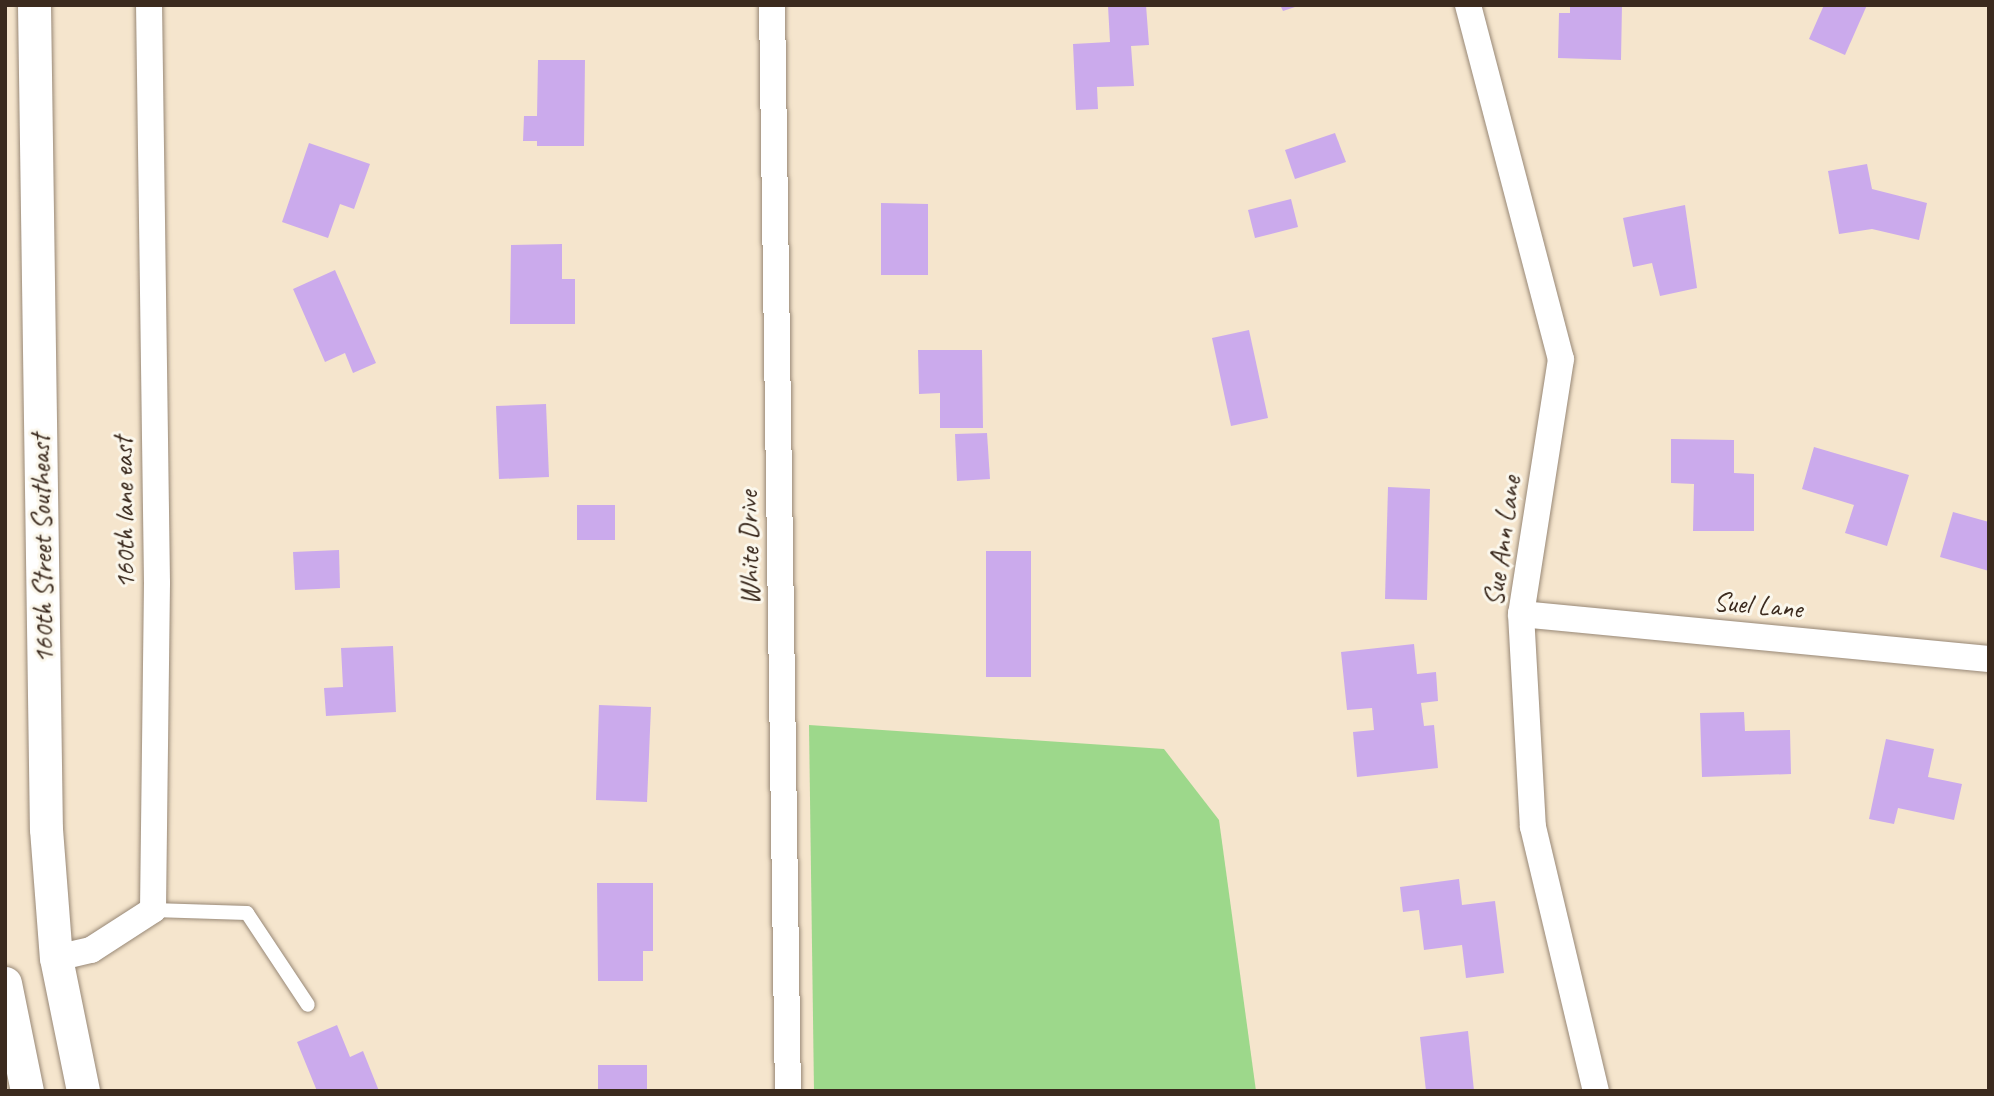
<!DOCTYPE html>
<html>
<head>
<meta charset="utf-8">
<style>
	body { margin:0 }
	#map { position:relative; width:1994px; height:1096px; overflow:hidden; background:#f5e5cd; font-family:Caveat,sans-serif }
	div>[style] { position:absolute }
	[style*='--x'] { left:calc(var(--x)*1px); top:calc(var(--y)*1px); width:calc(var(--w)*1px); rotate:calc(var(--a)*1deg) }
	.green>* { inset:0; background:#9dd88b }
	.building>* { inset:0; background:#cbaaec }
	.roads { filter:drop-shadow(0 0 2px #988876) drop-shadow(0 0 2px #988876) }
	.service>* { height:14px; margin:-7px; padding:0 7px; transform-origin:7px; border-radius:7px; background:#fff }
	.minor>* { height:26px; margin:-13px; padding:0 13px; transform-origin:13px; border-radius:13px; background:#fff }
	.tertiary>* { height:33px; margin:-16.5px; padding:0 16.5px; transform-origin:16.5px; border-radius:16.5px; background:#fff }
	span { translate:-50% -50%; white-space:nowrap; text-align:center; line-height:1.15; -webkit-text-stroke:6px #fbf7ec; paint-order:stroke }
	.street-label { font-size:28px; color:#3b2a1e }
	.frame { position:absolute; inset:0; border:7px solid #3b2a1e; pointer-events:none }
</style>
</head>
<body>
<div id="map">
	<div class="green">
		<i style="clip-path:polygon(809px 725px,1164px 749px,1219px 820px,1256px 1091px,814px 1091px)"></i>
	</div>
	<div class="building">
		<i style="clip-path:polygon(1146px 5px,1149px 45px,1131px 46px,1134px 86px,1097px 87px,1098px 109px,1076px 110px,1073px 44px,1110px 42px,1108px 6px)"></i>
		<i style="clip-path:polygon(1280px 5px,1298px 5px,1298px 6px,1283px 11px)"></i>
		<i style="clip-path:polygon(1570px 5px,1622px 5px,1621px 60px,1558px 58px,1559px 13px,1570px 13px)"></i>
		<i style="clip-path:polygon(1824px 5px,1867px 5px,1845px 55px,1809px 39px)"></i>
		<i style="clip-path:polygon(538px 60px,585px 60px,584px 146px,537px 146px,537px 141px,523px 141px,524px 116px,537px 116px)"></i>
		<i style="clip-path:polygon(1335px 133px,1346px 162px,1295px 179px,1285px 150px)"></i>
		<i style="clip-path:polygon(309px 143px,370px 164px,354px 209px,340px 204px,328px 238px,282px 222px)"></i>
		<i style="clip-path:polygon(1867px 164px,1872px 189px,1927px 203px,1919px 240px,1872px 229px,1839px 234px,1828px 171px)"></i>
		<i style="clip-path:polygon(1291px 199px,1298px 227px,1255px 238px,1248px 210px)"></i>
		<i style="clip-path:polygon(881px 203px,928px 204px,928px 275px,881px 275px)"></i>
		<i style="clip-path:polygon(1685px 205px,1697px 288px,1660px 296px,1652px 263px,1633px 267px,1623px 218px)"></i>
		<i style="clip-path:polygon(562px 244px,562px 279px,575px 279px,575px 324px,510px 324px,511px 245px)"></i>
		<i style="clip-path:polygon(335px 270px,376px 363px,353px 373px,345px 353px,325px 362px,293px 289px)"></i>
		<i style="clip-path:polygon(1249px 330px,1268px 418px,1231px 426px,1212px 338px)"></i>
		<i style="clip-path:polygon(918px 350px,982px 350px,983px 428px,940px 428px,940px 393px,919px 394px)"></i>
		<i style="clip-path:polygon(546px 404px,549px 477px,499px 479px,496px 406px)"></i>
		<i style="clip-path:polygon(987px 433px,990px 479px,957px 481px,955px 434px)"></i>
		<i style="clip-path:polygon(1671px 439px,1734px 440px,1734px 473px,1754px 474px,1754px 531px,1693px 531px,1694px 484px,1671px 483px)"></i>
		<i style="clip-path:polygon(1814px 447px,1909px 475px,1887px 546px,1845px 533px,1854px 505px,1802px 489px)"></i>
		<i style="clip-path:polygon(1388px 487px,1430px 489px,1427px 600px,1385px 599px)"></i>
		<i style="clip-path:polygon(577px 505px,615px 505px,615px 540px,577px 540px)"></i>
		<i style="clip-path:polygon(1953px 512px,1989px 522px,1989px 571px,1940px 557px)"></i>
		<i style="clip-path:polygon(339px 550px,340px 588px,295px 590px,293px 552px)"></i>
		<i style="clip-path:polygon(986px 551px,1031px 551px,1031px 677px,986px 677px)"></i>
		<i style="clip-path:polygon(1414px 644px,1417px 674px,1436px 672px,1438px 701px,1421px 703px,1424px 726px,1434px 725px,1438px 768px,1357px 777px,1353px 732px,1374px 730px,1372px 708px,1347px 710px,1341px 652px)"></i>
		<i style="clip-path:polygon(393px 646px,396px 712px,326px 716px,324px 688px,343px 687px,341px 648px)"></i>
		<i style="clip-path:polygon(599px 705px,651px 707px,647px 802px,596px 800px)"></i>
		<i style="clip-path:polygon(1744px 712px,1745px 731px,1790px 730px,1791px 774px,1702px 777px,1700px 713px)"></i>
		<i style="clip-path:polygon(1886px 739px,1934px 749px,1928px 777px,1962px 784px,1954px 820px,1898px 808px,1894px 824px,1869px 819px)"></i>
		<i style="clip-path:polygon(1459px 879px,1462px 905px,1495px 901px,1504px 973px,1466px 978px,1462px 945px,1424px 950px,1419px 910px,1403px 912px,1400px 887px)"></i>
		<i style="clip-path:polygon(597px 883px,653px 883px,653px 951px,643px 951px,643px 981px,598px 981px)"></i>
		<i style="clip-path:polygon(337px 1025px,350px 1057px,363px 1051px,379px 1091px,317px 1091px,297px 1042px)"></i>
		<i style="clip-path:polygon(1468px 1031px,1474px 1091px,1426px 1091px,1420px 1037px)"></i>
		<i style="clip-path:polygon(598px 1065px,647px 1065px,647px 1091px,598px 1091px)"></i>
	</div>
	<div class="roads">
		<div class="service">
			<i style="--x:153;--y:910;--w:94;--a:1.8"></i>
			<i style="--x:247;--y:913;--w:110;--a:56.5"></i>
		</div>
		<div class="minor">
			<i style="--x:772;--y:5;--w:1086;--a:89.16"></i>
			<i style="--x:1468;--y:5;--w:366;--a:75.3"></i>
			<i style="--x:1561;--y:359;--w:258;--a:98.9"></i>
			<i style="--x:1521;--y:614;--w:213;--a:86.8"></i>
			<i style="--x:1533;--y:827;--w:271;--a:76.6"></i>
			<i style="--x:1521;--y:614;--w:470;--a:5.5"></i>
			<i style="--x:56;--y:958;--w:36;--a:-13"></i>
			<i style="--x:91;--y:950;--w:74;--a:-32.8"></i>
			<i style="--x:153;--y:910;--w:327;--a:-89.3"></i>
			<i style="--x:157;--y:583;--w:578;--a:-90.79"></i>
		</div>
		<div class="tertiary">
			<i style="--x:34;--y:5;--w:824;--a:89.17"></i>
			<i style="--x:46;--y:829;--w:129;--a:85.6"></i>
			<i style="--x:56;--y:958;--w:136;--a:78.5"></i>
			<i style="--x:5;--y:983;--w:110;--a:78.5"></i>
		</div>
	</div>
	<div class="street-label">
		<span style="left:124px;top:513px;rotate:-91deg">160th lane east</span>
		<span style="left:1502px;top:541px;rotate:-82deg">Sue Ann Lane</span>
		<span style="left:749px;top:548px;rotate:-91deg">White Drive</span>
		<span style="left:42px;top:549px;rotate:-91deg">160th Street Southeast</span>
		<span style="left:1758px;top:605px;rotate:5deg">Suel Lane</span>
	</div>
	<div class="frame"></div>
</div>
</body>
</html>
